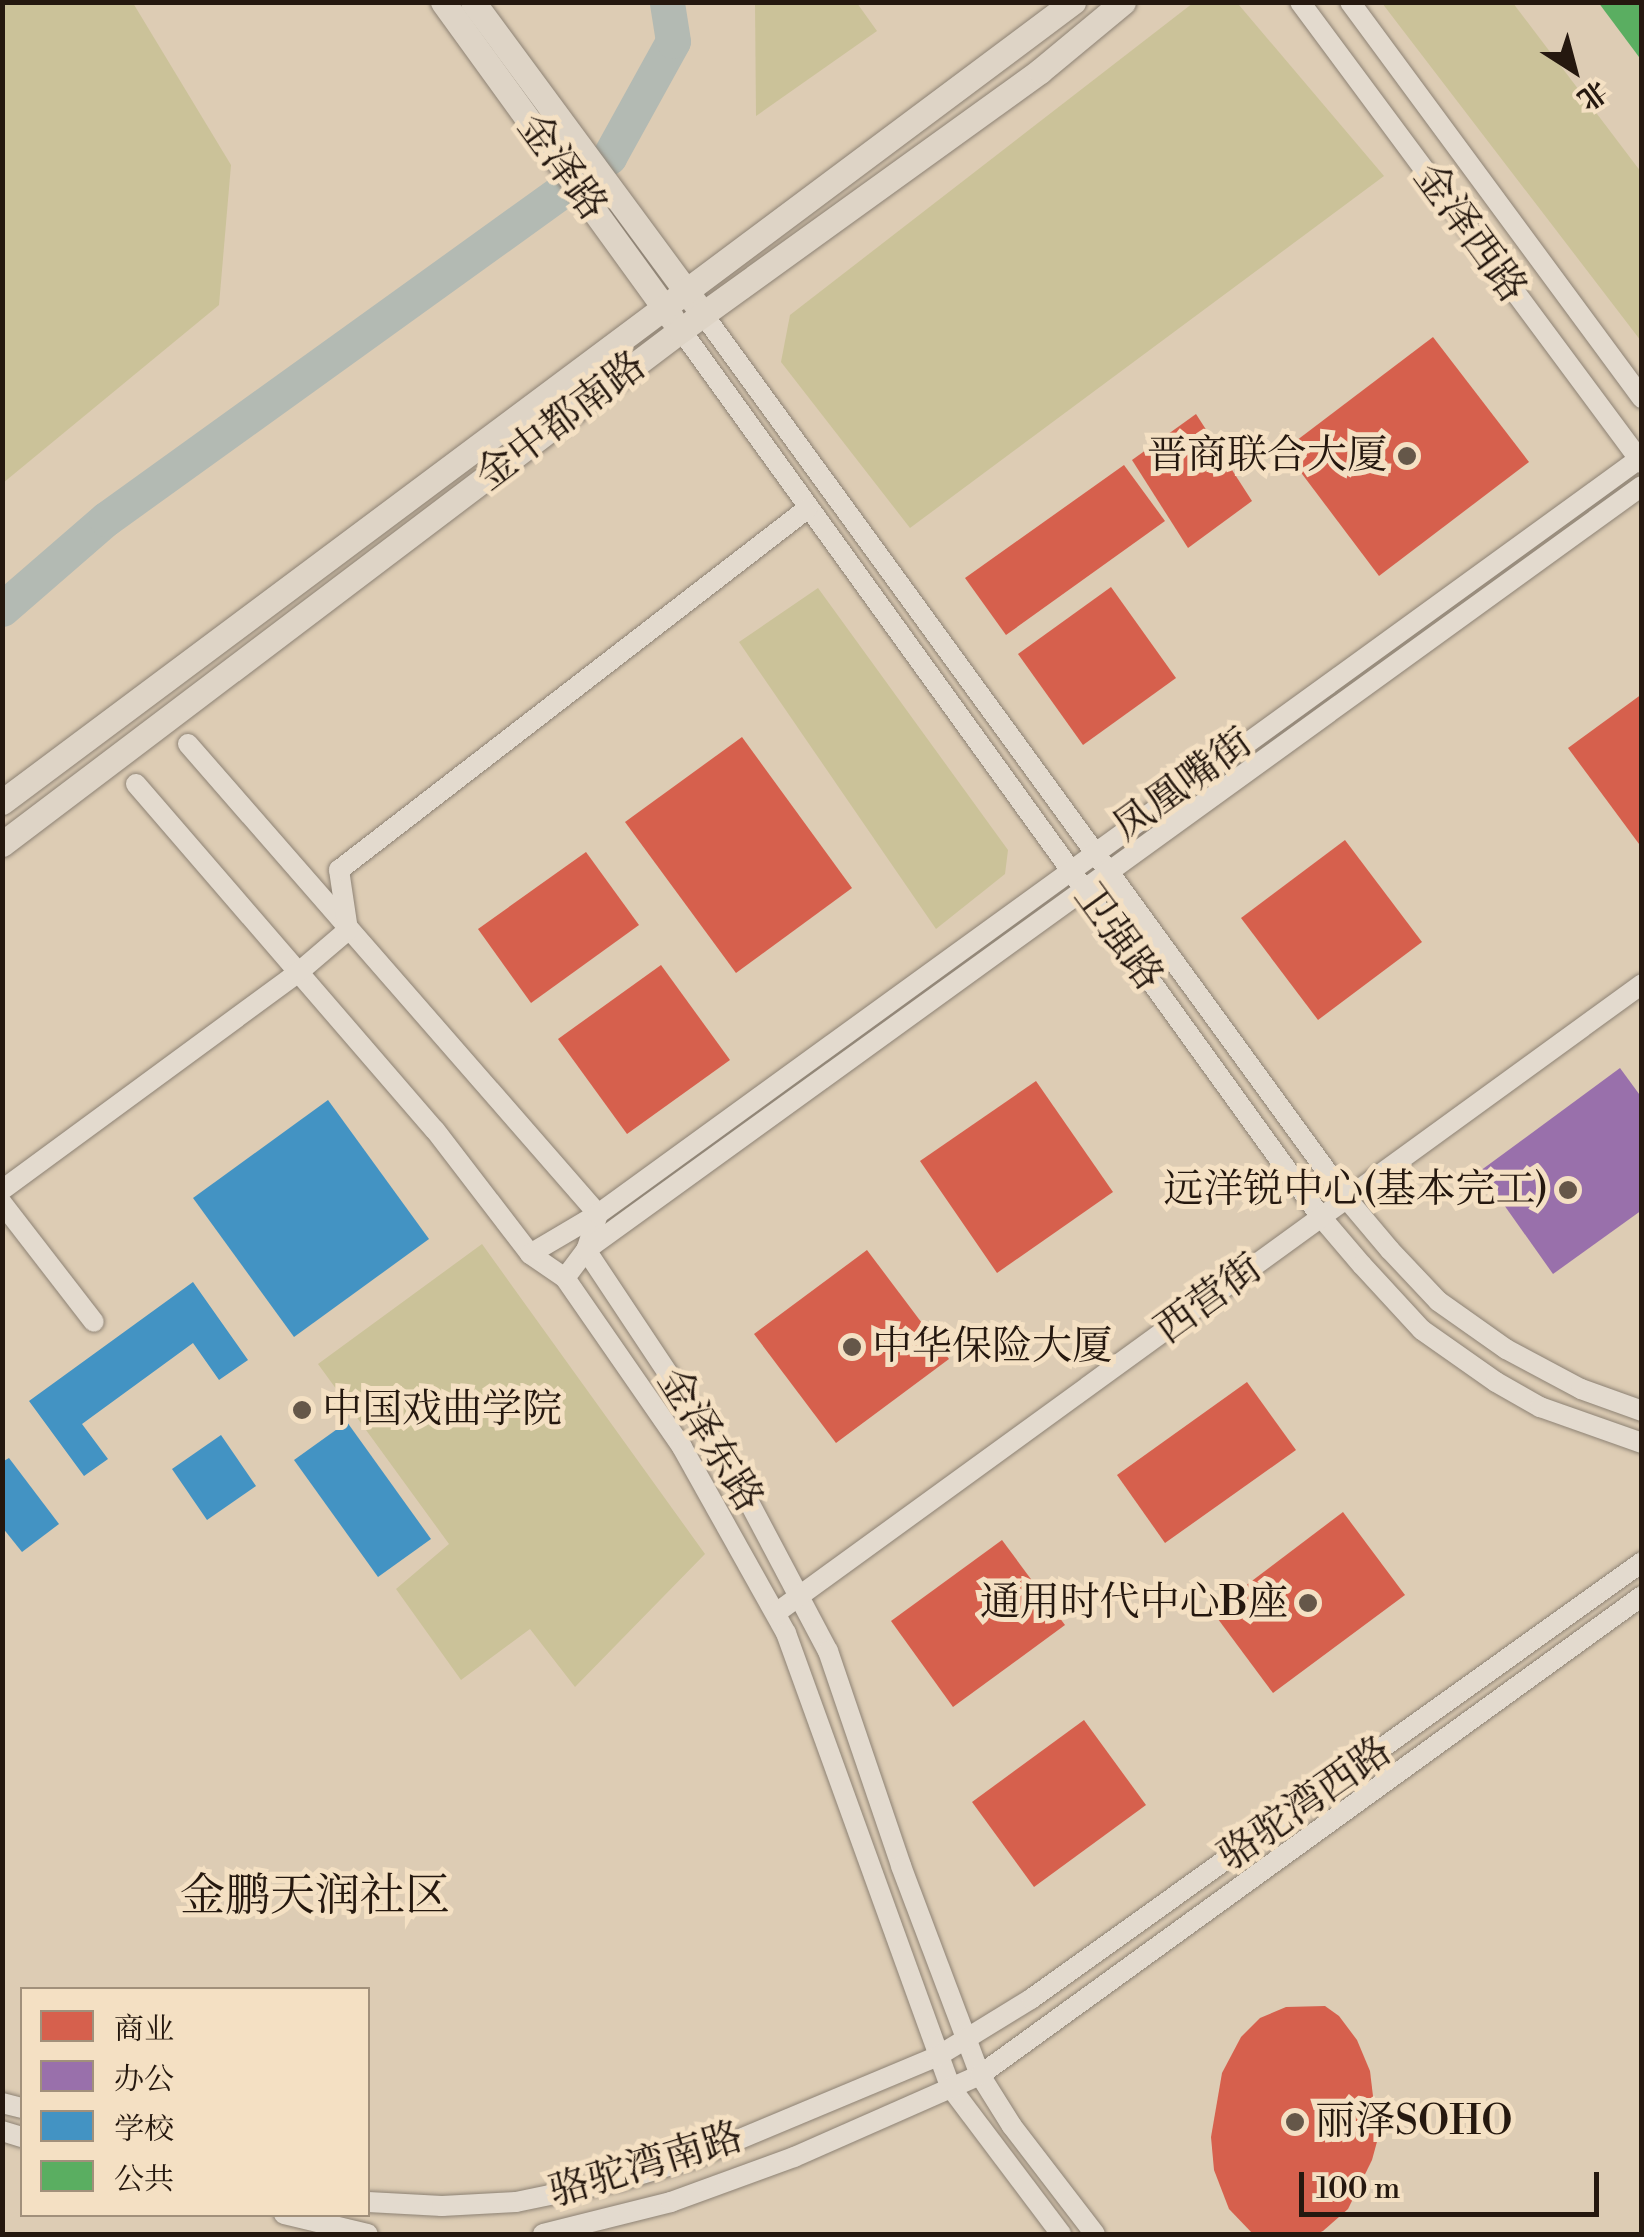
<!DOCTYPE html>
<html>
<head>
<meta charset="utf-8">
<style>
	body { margin:0 }
	#map { position:relative; width:1644px; height:2237px; overflow:hidden; background:#ddccb4; font-family:"Libre Bodoni","Noto Serif SC",serif }
	div>[style] { position:absolute }
	[style*='--x'] { left:calc(var(--x)*1px); top:calc(var(--y)*1px); width:calc(var(--w)*1px); rotate:calc(var(--a)*1deg) }
	.green>* { inset:0; background:#cbc299 }
	.shops>* { inset:0; background:#d6604d }
	.offices>* { inset:0; background:#9970ab }
	.schools>* { inset:0; background:#4393c3 }
	.public>* { inset:0; background:#5aae61 }
	.river>* { height:35px; margin:-17.5px; padding:0 17.5px; transform-origin:17.5px; border-radius:17.5px; background:#b3bab3 }
	.roads { filter:drop-shadow(0 0 2px #8d8274) drop-shadow(0 0 2px #8d8274) }
	.minor>* { height:20px; margin:-10px; padding:0 10px; transform-origin:10px; border-radius:10px; background:#e3dace }
	.major>* { height:25px; margin:-12.5px; padding:0 12.5px; transform-origin:12.5px; border-radius:12.5px; background:#ded4c6 }
	.dots>* { width:28px; height:28px; translate:-50% -50%; box-sizing:border-box; border:5px solid #f4e0c3; border-radius:50% }
	span { translate:-50% -50%; white-space:nowrap; text-align:center; line-height:1.15; -webkit-text-stroke:10px #f4e0c3; paint-order:stroke }
	.street-label { font-size:40px; color:#25180f }
	.poi-label { font-size:40px; color:#25180f }
	.right { translate:-100% -50%; text-align:right }
	.left { translate:0 -50%; text-align:left }
	.quarter-label { font-size:45px; color:#25180f }
	.frame { position:absolute; inset:0; border:5px solid #25180f; pointer-events:none }
	.legend { position:absolute; left:20px; top:1987px; width:350px; height:230px; box-sizing:border-box; background:#f4e0c3; border:2px solid #a1907b; margin:0; padding:12px 18px; list-style:none; font-size:30px; color:#25180f }
	.legend li { display:flex; align-items:center; gap:20px; height:50px }
	.legend b { width:50px; border:2px solid #a1907b }
	.north { position:absolute; left:1524px; top:20px; width:100px; height:100px; -webkit-text-stroke:8px #f4e0c3; paint-order:stroke; rotate:144deg; font-size:28px; font-weight:700; line-height:40px; text-align:center; color:#25180f }
	.north::after { content:''; display:block; margin:auto; width:35px; height:45px; background:#25180f; clip-path:polygon(50% 0,100% 100%,50% 72%,0 100%) }
	.scale { position:absolute; left:1299px; top:2172px; width:300px; height:45px; box-sizing:border-box; border:5px solid #25180f; border-top:0; padding-left:12px; font-size:30px; line-height:35px; white-space:nowrap; color:#25180f; -webkit-text-stroke:8px #f4e0c3; paint-order:stroke }
</style>
</head>
<body>
<div id="map">
	<div class="green">
		<i style="clip-path:polygon(3px 2px,133px 3px,231px 165px,219px 305px,3px 483px)"></i>
		<i style="clip-path:polygon(755px 3px,857px 3px,877px 31px,756px 116px)"></i>
		<i style="clip-path:polygon(1193px 3px,1239px 5px,1384px 176px,910px 528px,781px 362px,790px 315px)"></i>
		<i style="clip-path:polygon(1382px 3px,1513px 3px,1641px 172px,1641px 341px)"></i>
		<i style="clip-path:polygon(818px 588px,1008px 850px,1005px 874px,936px 929px,739px 642px)"></i>
		<i style="clip-path:polygon(482px 1244px,705px 1554px,575px 1687px,530px 1629px,461px 1680px,396px 1589px,449px 1544px,318px 1364px)"></i>
	</div>
	<div class="shops">
		<i style="clip-path:polygon(1433px 337px,1529px 462px,1379px 576px,1284px 450px)"></i>
		<i style="clip-path:polygon(1196px 414px,1252px 501px,1188px 548px,1132px 460px)"></i>
		<i style="clip-path:polygon(1124px 465px,1165px 521px,1006px 635px,965px 578px)"></i>
		<i style="clip-path:polygon(1111px 587px,1176px 678px,1083px 745px,1018px 654px)"></i>
		<i style="clip-path:polygon(1642px 694px,1642px 848px,1568px 748px)"></i>
		<i style="clip-path:polygon(742px 737px,852px 888px,736px 973px,625px 822px)"></i>
		<i style="clip-path:polygon(1345px 840px,1422px 942px,1318px 1020px,1241px 918px)"></i>
		<i style="clip-path:polygon(586px 852px,639px 925px,531px 1003px,478px 929px)"></i>
		<i style="clip-path:polygon(661px 965px,730px 1060px,627px 1134px,558px 1039px)"></i>
		<i style="clip-path:polygon(1036px 1081px,1113px 1192px,997px 1273px,920px 1161px)"></i>
		<i style="clip-path:polygon(867px 1250px,949px 1359px,836px 1443px,754px 1334px)"></i>
		<i style="clip-path:polygon(1247px 1382px,1296px 1450px,1165px 1543px,1117px 1475px)"></i>
		<i style="clip-path:polygon(1343px 1512px,1405px 1595px,1273px 1693px,1212px 1611px)"></i>
		<i style="clip-path:polygon(1002px 1540px,1065px 1625px,953px 1707px,891px 1621px)"></i>
		<i style="clip-path:polygon(1084px 1720px,1146px 1805px,1034px 1887px,972px 1802px)"></i>
		<i style="clip-path:polygon(1325px 2006px,1339px 2016px,1357px 2040px,1370px 2071px,1378px 2138px,1372px 2160px,1348px 2209px,1323px 2231px,1316px 2234px,1253px 2234px,1229px 2209px,1214px 2170px,1211px 2137px,1222px 2073px,1241px 2037px,1260px 2018px,1286px 2007px)"></i>
	</div>
	<div class="offices">
		<i style="clip-path:polygon(1620px 1068px,1642px 1098px,1642px 1210px,1553px 1274px,1480px 1171px)"></i>
	</div>
	<div class="schools">
		<i style="clip-path:polygon(328px 1100px,429px 1239px,294px 1337px,193px 1198px)"></i>
		<i style="clip-path:polygon(193px 1282px,248px 1360px,219px 1380px,193px 1343px,82px 1424px,108px 1459px,84px 1476px,29px 1401px)"></i>
		<i style="clip-path:polygon(347px 1422px,431px 1539px,378px 1577px,294px 1460px)"></i>
		<i style="clip-path:polygon(221px 1435px,256px 1486px,207px 1520px,172px 1469px)"></i>
		<i style="clip-path:polygon(9px 1458px,59px 1524px,22px 1552px,2px 1527px,2px 1462px)"></i>
	</div>
	<div class="public">
		<i style="clip-path:polygon(1598px 2px,1642px 2px,1642px 61px)"></i>
	</div>
	<div class="river">
		<i style="--x:2;--y:609;--w:138;--a:-40.9"></i>
		<i style="--x:106;--y:519;--w:620;--a:-35.74"></i>
		<i style="--x:609;--y:157;--w:132;--a:-61.1"></i>
		<i style="--x:673;--y:41;--w:39;--a:-99"></i>
	</div>
	<div class="roads">
		<div class="minor">
			<i style="--x:1300;--y:2;--w:574;--a:53.43"></i>
			<i style="--x:1350;--y:2;--w:492;--a:53.6"></i>
			<i style="--x:703;--y:314;--w:1095;--a:53.96"></i>
			<i style="--x:1347;--y:1199;--w:67;--a:49.9"></i>
			<i style="--x:1390;--y:1250;--w:70;--a:46.7"></i>
			<i style="--x:1438;--y:1301;--w:83;--a:35.2"></i>
			<i style="--x:1506;--y:1349;--w:85;--a:28.1"></i>
			<i style="--x:1581;--y:1389;--w:65;--a:19.8"></i>
			<i style="--x:681;--y:330;--w:1094;--a:54.19"></i>
			<i style="--x:1321;--y:1217;--w:63;--a:49.5"></i>
			<i style="--x:1362;--y:1265;--w:88;--a:47.3"></i>
			<i style="--x:1422;--y:1330;--w:90;--a:35.1"></i>
			<i style="--x:1496;--y:1382;--w:51;--a:29.6"></i>
			<i style="--x:1540;--y:1407;--w:108;--a:19.4"></i>
			<i style="--x:188;--y:744;--w:624;--a:48.9"></i>
			<i style="--x:598;--y:1214;--w:38;--a:108"></i>
			<i style="--x:586;--y:1250;--w:264;--a:56.4"></i>
			<i style="--x:732;--y:1470;--w:205;--a:62.1"></i>
			<i style="--x:828;--y:1651;--w:227;--a:71.2"></i>
			<i style="--x:901;--y:1866;--w:223;--a:69.3"></i>
			<i style="--x:980;--y:2075;--w:60;--a:57.9"></i>
			<i style="--x:1012;--y:2126;--w:136;--a:52.5"></i>
			<i style="--x:136;--y:784;--w:457;--a:49.2"></i>
			<i style="--x:435;--y:1130;--w:156;--a:52.5"></i>
			<i style="--x:530;--y:1254;--w:42;--a:34.4"></i>
			<i style="--x:565;--y:1278;--w:206;--a:55.3"></i>
			<i style="--x:682;--y:1447;--w:213;--a:60.8"></i>
			<i style="--x:786;--y:1633;--w:484;--a:70.1"></i>
			<i style="--x:951;--y:2088;--w:183;--a:53"></i>
			<i style="--x:2;--y:1190;--w:370;--a:-36.3"></i>
			<i style="--x:300;--y:971;--w:63;--a:-40.5"></i>
			<i style="--x:348;--y:930;--w:61;--a:-98.5"></i>
			<i style="--x:339;--y:870;--w:591;--a:-37.65"></i>
			<i style="--x:2;--y:1203;--w:150;--a:52.3"></i>
			<i style="--x:530;--y:1254;--w:79;--a:-30.5"></i>
			<i style="--x:598;--y:1214;--w:1290;--a:-35.95"></i>
			<i style="--x:565;--y:1278;--w:35;--a:-53"></i>
			<i style="--x:586;--y:1250;--w:1303;--a:-35.89"></i>
			<i style="--x:776;--y:1613;--w:1070;--a:-35.99"></i>
			<i style="--x:2;--y:2103;--w:21;--a:14"></i>
			<i style="--x:2;--y:2131;--w:21;--a:17"></i>
			<i style="--x:368;--y:2202;--w:74;--a:3.1"></i>
			<i style="--x:442;--y:2206;--w:74;--a:-3.1"></i>
			<i style="--x:516;--y:2202;--w:108;--a:-11.7"></i>
			<i style="--x:622;--y:2180;--w:73;--a:-16.7"></i>
			<i style="--x:692;--y:2159;--w:267;--a:-22.7"></i>
			<i style="--x:938;--y:2056;--w:109;--a:-31.5"></i>
			<i style="--x:1031;--y:1999;--w:751;--a:-35.57"></i>
			<i style="--x:284;--y:2214;--w:86;--a:13.4"></i>
			<i style="--x:543;--y:2234;--w:132;--a:-14"></i>
			<i style="--x:671;--y:2202;--w:131;--a:-20.1"></i>
			<i style="--x:794;--y:2157;--w:203;--a:-23.8"></i>
			<i style="--x:980;--y:2075;--w:817;--a:-35.89"></i>
		</div>
		<div class="major">
			<i style="--x:443;--y:2;--w:390;--a:54.1"></i>
			<i style="--x:473;--y:2;--w:375;--a:53.6"></i>
			<i style="--x:2;--y:802;--w:1337;--a:-36.76"></i>
			<i style="--x:2;--y:844;--w:852;--a:-37.13"></i>
			<i style="--x:681;--y:330;--w:443;--a:-35.8"></i>
			<i style="--x:1040;--y:71;--w:108;--a:-39.7"></i>
		</div>
	</div>
	<div class="dots">
		<i style="left:1407px;top:456px;background:#655749"></i>
		<i style="left:1568px;top:1190px;background:#655749"></i>
		<i style="left:852px;top:1347px;background:#655749"></i>
		<i style="left:302px;top:1410px;background:#655749"></i>
		<i style="left:1308px;top:1603px;background:#655749"></i>
		<i style="left:1295px;top:2122px;background:#655749"></i>
	</div>
	<div class="street-label">
		<span style="left:562px;top:167px;rotate:54deg">金泽路</span>
		<span style="left:1470px;top:233px;rotate:54deg">金泽西路</span>
		<span style="left:561px;top:421px;rotate:-37deg">金中都南路</span>
		<span style="left:1183px;top:785px;rotate:-36deg">凤凰嘴街</span>
		<span style="left:1118px;top:937px;rotate:54deg">卫强路</span>
		<span style="left:1209px;top:1299px;rotate:-36deg">西营街</span>
		<span style="left:710px;top:1440px;rotate:58deg">金泽东路</span>
		<span style="left:1305px;top:1804px;rotate:-35deg">骆驼湾西路</span>
		<span style="left:646px;top:2165px;rotate:-17deg">骆驼湾南路</span>
	</div>
	<div class="poi-label">
		<span class="right" style="left:1387px;top:456px">晋商联合大厦</span>
		<span class="right" style="left:1548px;top:1190px">远洋锐中心(基本完工)</span>
		<span class="left" style="left:872px;top:1347px">中华保险大厦</span>
		<span class="left" style="left:322px;top:1410px">中国戏曲学院</span>
		<span class="right" style="left:1288px;top:1603px">通用时代中心B座</span>
		<span class="left" style="left:1315px;top:2122px">丽泽SOHO</span>
	</div>
	<div class="quarter-label">
		<span style="left:315px;top:1897px">金鹏天润社区</span>
	</div>
	<div class="frame"></div>
	<ul class="legend">
	<li><b style="height:28px;background:#d6604d"></b>商业</li>
	<li><b style="height:28px;background:#9970ab"></b>办公</li>
	<li><b style="height:28px;background:#4393c3"></b>学校</li>
	<li><b style="height:28px;background:#5aae61"></b>公共</li>
	</ul>
	<div class="north">北</div>
	<div class="scale">100 m</div>
</div>
</body>
</html>
